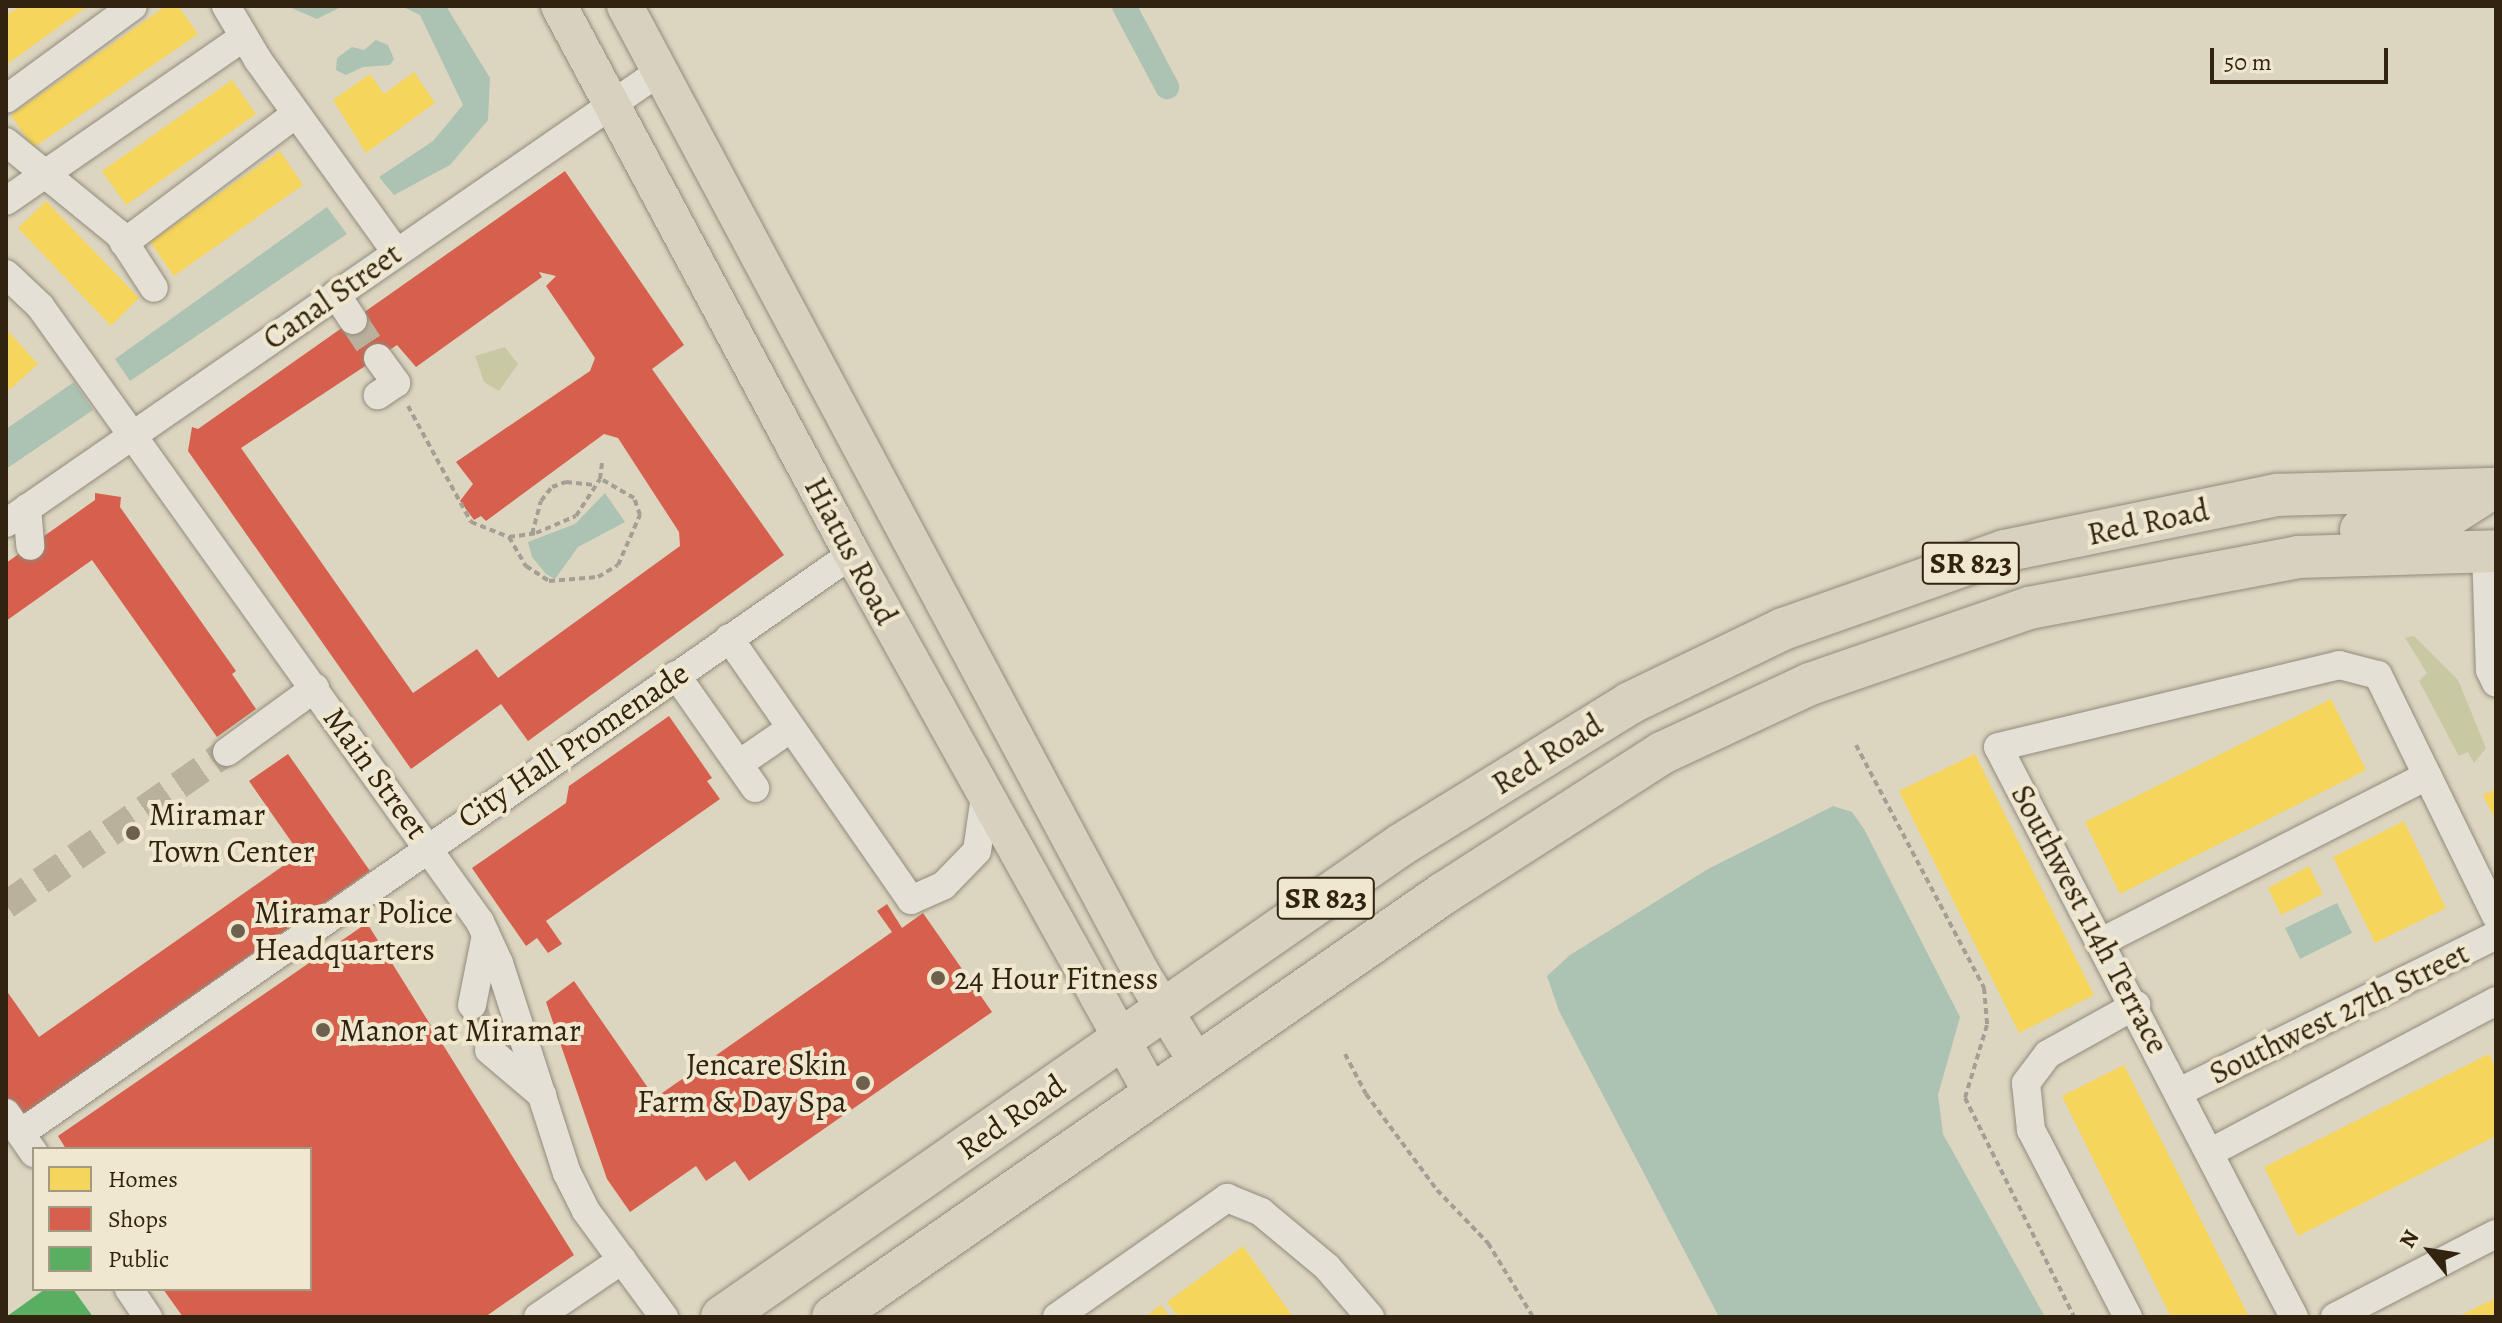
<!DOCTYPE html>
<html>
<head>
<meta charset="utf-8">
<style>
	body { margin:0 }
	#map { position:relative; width:2502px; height:1323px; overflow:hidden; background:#dcd5c0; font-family:Alegreya,serif }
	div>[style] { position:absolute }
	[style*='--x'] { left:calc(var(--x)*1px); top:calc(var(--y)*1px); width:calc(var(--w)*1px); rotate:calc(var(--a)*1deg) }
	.green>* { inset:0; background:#c8c9a3 }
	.water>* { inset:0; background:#acc3b3 }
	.homes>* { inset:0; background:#f6d55c }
	.shops>* { inset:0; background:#d6604d }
	.public>* { inset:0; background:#5aae61 }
	.canal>* { height:24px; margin:-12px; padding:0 12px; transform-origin:12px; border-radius:12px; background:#acc3b3 }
	.minor-tunnel>* { height:28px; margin-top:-14px; transform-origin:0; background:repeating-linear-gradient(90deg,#bab19d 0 28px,transparent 0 42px) }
	.path>* { height:4px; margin-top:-2px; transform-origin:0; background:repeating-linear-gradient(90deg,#a39f95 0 6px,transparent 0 10px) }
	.roads { filter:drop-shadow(0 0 2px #918b7c) drop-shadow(0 0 2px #918b7c) }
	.minor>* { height:28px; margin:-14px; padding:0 14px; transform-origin:14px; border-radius:14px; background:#e4e0d5 }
	.major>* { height:36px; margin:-18px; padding:0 18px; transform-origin:18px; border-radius:18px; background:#d8d1c0 }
	.highway>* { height:42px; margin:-21px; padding:0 21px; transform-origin:21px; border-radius:21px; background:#d8d1c0 }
	.dots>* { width:22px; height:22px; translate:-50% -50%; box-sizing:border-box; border:4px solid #f0e8ce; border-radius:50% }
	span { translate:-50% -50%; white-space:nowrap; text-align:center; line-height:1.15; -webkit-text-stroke:8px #f0e8ce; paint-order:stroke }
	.shield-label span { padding:2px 6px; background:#f0e8ce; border:2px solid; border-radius:6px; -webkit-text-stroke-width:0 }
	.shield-label { font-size:30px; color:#312310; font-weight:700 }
	.street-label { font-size:32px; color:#312310 }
	.poi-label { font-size:32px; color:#312310 }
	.left { translate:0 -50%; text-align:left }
	.right { translate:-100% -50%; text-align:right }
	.frame { position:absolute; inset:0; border:8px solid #312310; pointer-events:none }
	.legend { position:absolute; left:32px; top:1147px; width:280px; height:144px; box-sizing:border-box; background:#f0e8ce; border:2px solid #a49982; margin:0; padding:10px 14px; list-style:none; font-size:24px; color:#312310 }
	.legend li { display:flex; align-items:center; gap:16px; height:40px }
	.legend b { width:40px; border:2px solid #a49982 }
	.north { position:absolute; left:2390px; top:1211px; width:80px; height:80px; -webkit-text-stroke:6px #f0e8ce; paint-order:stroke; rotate:300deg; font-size:22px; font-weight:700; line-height:32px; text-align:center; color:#312310 }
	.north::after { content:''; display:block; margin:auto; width:28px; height:36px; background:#312310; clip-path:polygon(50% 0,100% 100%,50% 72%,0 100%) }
	.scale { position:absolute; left:2210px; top:48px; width:178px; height:36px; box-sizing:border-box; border:4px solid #312310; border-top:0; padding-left:10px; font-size:24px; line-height:28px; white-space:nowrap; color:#312310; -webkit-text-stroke:6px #f0e8ce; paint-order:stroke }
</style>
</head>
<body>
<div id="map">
	<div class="green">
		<i style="clip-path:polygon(505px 347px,518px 364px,499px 391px,484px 382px,475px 356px)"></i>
		<i style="clip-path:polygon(2414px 636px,2458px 680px,2486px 748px,2474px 763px,2468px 752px,2459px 756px,2419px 681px,2427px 673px,2405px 638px)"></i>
	</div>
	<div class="water">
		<i style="clip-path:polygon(287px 6px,343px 6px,317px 19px)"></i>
		<i style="clip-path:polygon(401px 6px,446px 6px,490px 78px,488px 120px,450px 165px,394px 195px,379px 177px,433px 141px,463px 105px,420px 15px)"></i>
		<i style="clip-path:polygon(376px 40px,388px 45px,394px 59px,390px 65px,363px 67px,346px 75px,336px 70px,337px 58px,352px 47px,364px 50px)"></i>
		<i style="clip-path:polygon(327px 207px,347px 234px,130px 381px,115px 359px)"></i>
		<i style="clip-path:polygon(74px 382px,93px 410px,6px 469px,6px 429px)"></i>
		<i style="clip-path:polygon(605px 493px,625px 522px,578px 547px,555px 579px,546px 574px,532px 557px,528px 542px,575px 524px)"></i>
		<i style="clip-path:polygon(1833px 806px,1852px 812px,1864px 829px,1960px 1017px,1938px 1095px,1943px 1134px,2045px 1317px,1719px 1317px,1559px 1011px,1547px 976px,1570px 955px,1708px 869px)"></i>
		<i style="clip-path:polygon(2337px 903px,2352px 933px,2300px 959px,2285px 928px)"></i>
	</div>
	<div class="homes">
		<i style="clip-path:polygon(22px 6px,88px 6px,6px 65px,6px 15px)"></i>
		<i style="clip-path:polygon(166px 6px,178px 6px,198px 34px,33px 148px,11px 115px)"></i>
		<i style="clip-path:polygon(414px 72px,435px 103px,366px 153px,333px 100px,370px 74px,384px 94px)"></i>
		<i style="clip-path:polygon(232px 80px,256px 114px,126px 205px,102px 171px)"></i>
		<i style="clip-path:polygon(280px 151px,303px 185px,174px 276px,150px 242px)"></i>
		<i style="clip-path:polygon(46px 201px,139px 298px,111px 326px,18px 228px)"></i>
		<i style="clip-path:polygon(6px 329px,38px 364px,8px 391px,6px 389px)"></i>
		<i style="clip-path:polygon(2331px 699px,2366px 770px,2120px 894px,2085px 822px)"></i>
		<i style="clip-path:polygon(1975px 754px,2094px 995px,2019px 1033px,1899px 791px)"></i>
		<i style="clip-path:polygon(2496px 789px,2496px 821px,2483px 795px)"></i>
		<i style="clip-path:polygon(2404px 821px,2446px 908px,2375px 943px,2333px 857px)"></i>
		<i style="clip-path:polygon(2309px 866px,2323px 894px,2281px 915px,2268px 888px)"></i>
		<i style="clip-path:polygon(2489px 1054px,2496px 1069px,2496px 1136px,2298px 1236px,2264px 1167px)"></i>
		<i style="clip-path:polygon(2124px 1065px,2249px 1317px,2171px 1317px,2062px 1096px)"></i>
		<i style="clip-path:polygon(1243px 1246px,1293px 1317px,1178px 1317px,1167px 1302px)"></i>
		<i style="clip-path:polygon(2496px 1298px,2496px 1317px,2457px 1317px)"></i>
		<i style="clip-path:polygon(1161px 1305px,1170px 1317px,1145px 1317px)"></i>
	</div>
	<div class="shops">
		<i style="clip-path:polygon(evenodd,565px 171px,684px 345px,652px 369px,784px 555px,528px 741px,501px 704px,411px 769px,188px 451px,192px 427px,198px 429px,565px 171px,539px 272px,556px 276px,546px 286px,595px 358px,590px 371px,456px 462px,473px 484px,460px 501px,474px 520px,481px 516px,486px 521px,604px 434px,618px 438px,679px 532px,680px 546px,498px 678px,477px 649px,413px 693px,241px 448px,397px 345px,416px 367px,542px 277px,539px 272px)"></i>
		<i style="clip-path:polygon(95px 493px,121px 497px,120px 507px,236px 671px,232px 674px,256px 709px,217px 737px,92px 560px,6px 621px,6px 563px,95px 500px)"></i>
		<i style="clip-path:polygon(669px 716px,712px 778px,707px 781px,720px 799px,546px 921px,562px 944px,548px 953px,537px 938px,526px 946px,472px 868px,566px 803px,569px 786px)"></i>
		<i style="clip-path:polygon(288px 754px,370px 871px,19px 1117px,6px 1099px,6px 990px,39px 1037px,300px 854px,249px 781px)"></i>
		<i style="clip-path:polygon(887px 904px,902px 928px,923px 913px,992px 1012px,749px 1181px,735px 1161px,706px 1181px,696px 1166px,630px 1212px,607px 1179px,546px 1002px,574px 981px,655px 1098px,892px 932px,877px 911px)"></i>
		<i style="clip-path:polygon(367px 923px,574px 1255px,485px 1317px,183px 1317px,163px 1289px,310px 1289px,310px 1149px,66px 1149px,58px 1136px)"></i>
	</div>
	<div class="public">
		<i style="clip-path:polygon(45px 1289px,73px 1289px,93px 1317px,6px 1317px)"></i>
	</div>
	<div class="canal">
		<i style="--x:1124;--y:6;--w:92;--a:62"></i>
	</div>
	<div class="minor-tunnel">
		<i style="--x:353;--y:320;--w:45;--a:56.7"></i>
		<i style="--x:6;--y:905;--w:269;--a:-34.7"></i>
		<i style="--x:472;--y:1005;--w:48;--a:69.3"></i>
	</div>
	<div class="path">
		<i style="--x:408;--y:406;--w:132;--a:61.5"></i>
		<i style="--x:471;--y:522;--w:41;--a:21.5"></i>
		<i style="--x:509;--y:537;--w:27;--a:-8"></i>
		<i style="--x:536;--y:533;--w:43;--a:-23"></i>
		<i style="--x:576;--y:516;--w:44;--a:-57"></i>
		<i style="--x:600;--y:479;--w:16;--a:-83"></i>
		<i style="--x:532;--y:534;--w:34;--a:-75"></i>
		<i style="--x:541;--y:501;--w:18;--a:-52"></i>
		<i style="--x:552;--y:487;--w:15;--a:-20"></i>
		<i style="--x:566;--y:482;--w:30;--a:6"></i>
		<i style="--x:509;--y:537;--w:34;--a:60"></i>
		<i style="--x:526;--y:566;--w:27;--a:33"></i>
		<i style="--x:549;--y:581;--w:49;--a:-4.7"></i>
		<i style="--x:598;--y:577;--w:23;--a:-31"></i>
		<i style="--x:618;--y:565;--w:55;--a:-66.3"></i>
		<i style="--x:640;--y:515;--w:18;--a:-109"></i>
		<i style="--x:634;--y:498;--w:38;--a:-150"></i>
		<i style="--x:1856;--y:745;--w:275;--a:62.2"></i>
		<i style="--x:1984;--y:988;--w:37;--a:85"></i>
		<i style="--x:1987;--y:1025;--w:76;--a:106.8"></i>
		<i style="--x:1965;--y:1098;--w:245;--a:63.5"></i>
		<i style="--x:1345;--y:1054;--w:45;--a:62.3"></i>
		<i style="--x:1366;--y:1094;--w:119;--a:53.5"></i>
		<i style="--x:1437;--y:1190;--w:74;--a:46.1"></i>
		<i style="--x:1488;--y:1243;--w:87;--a:58.7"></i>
	</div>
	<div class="roads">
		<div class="minor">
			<i style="--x:226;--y:6;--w:63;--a:59.3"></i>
			<i style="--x:258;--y:60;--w:236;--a:54.3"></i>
			<i style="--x:6;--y:99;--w:157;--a:-36.2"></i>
			<i style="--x:6;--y:142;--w:146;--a:39.2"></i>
			<i style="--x:119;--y:234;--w:64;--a:57.1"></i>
			<i style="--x:6;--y:201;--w:289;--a:-34.6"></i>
			<i style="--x:124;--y:243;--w:215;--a:-36.9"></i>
			<i style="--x:6;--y:274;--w:47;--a:43.3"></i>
			<i style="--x:40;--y:306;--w:757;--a:54.46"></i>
			<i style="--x:480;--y:922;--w:45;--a:65.1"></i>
			<i style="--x:499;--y:963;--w:221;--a:72.1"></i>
			<i style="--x:567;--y:1173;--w:42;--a:63.4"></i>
			<i style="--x:586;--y:1211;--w:132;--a:53.7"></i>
			<i style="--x:336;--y:294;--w:31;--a:57"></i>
			<i style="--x:378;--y:358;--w:31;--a:54"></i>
			<i style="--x:396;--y:383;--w:22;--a:146"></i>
			<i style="--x:27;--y:508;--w:38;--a:85"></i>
			<i style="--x:6;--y:523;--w:794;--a:-34.63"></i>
			<i style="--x:2486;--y:551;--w:119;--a:88.1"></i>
			<i style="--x:2490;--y:670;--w:14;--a:65"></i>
			<i style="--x:729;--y:638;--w:319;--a:55.2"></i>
			<i style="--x:911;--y:900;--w:36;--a:-24"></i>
			<i style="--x:944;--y:885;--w:47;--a:-45.9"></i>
			<i style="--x:977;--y:851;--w:55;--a:-81.6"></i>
			<i style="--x:676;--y:675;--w:138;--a:55"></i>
			<i style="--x:227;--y:752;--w:109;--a:-36"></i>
			<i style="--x:739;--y:764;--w:63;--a:-34.7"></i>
			<i style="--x:2101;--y:942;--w:366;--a:-27"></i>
			<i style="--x:472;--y:1005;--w:71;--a:-78.7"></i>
			<i style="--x:489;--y:1050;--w:70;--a:40.3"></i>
			<i style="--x:2181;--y:1091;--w:352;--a:-26.3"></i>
			<i style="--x:6;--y:1113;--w:49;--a:55"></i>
			<i style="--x:21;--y:1133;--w:1013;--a:-34.87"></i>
			<i style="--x:2211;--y:1152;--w:323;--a:-27.9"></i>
			<i style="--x:129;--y:1289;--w:34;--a:56"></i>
			<i style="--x:538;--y:1317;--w:102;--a:-34.2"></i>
			<i style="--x:1057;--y:1317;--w:208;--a:-35"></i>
			<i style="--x:1227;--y:1198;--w:37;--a:22"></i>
			<i style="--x:1261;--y:1212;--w:86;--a:39.8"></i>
			<i style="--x:1327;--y:1267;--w:66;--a:49.3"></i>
			<i style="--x:2128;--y:1317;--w:211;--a:-117.4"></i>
			<i style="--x:2031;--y:1130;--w:47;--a:-96.1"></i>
			<i style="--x:2026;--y:1083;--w:36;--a:-53"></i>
			<i style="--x:2048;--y:1054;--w:101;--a:-29.1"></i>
			<i style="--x:2294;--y:1317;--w:642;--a:-117.44"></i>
			<i style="--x:1998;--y:747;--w:351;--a:-13.5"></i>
			<i style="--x:2339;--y:665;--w:40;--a:14.4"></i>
			<i style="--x:2378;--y:675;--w:268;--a:63.9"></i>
			<i style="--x:2335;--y:1317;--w:181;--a:-27.3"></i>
		</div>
		<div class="major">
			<i style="--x:559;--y:6;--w:621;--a:61.87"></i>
			<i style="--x:852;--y:554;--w:616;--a:60.94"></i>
			<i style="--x:625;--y:6;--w:1095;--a:61.89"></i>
			<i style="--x:1141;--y:972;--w:105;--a:58.3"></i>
		</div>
		<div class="highway">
			<i style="--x:2361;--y:530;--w:78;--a:-5.9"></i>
			<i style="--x:2439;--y:522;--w:59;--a:-32.6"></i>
			<i style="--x:722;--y:1317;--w:828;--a:-34.82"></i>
			<i style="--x:1402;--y:844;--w:268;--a:-31.7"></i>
			<i style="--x:1630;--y:703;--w:170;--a:-25.8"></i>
			<i style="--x:1783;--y:629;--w:234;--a:-19.4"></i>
			<i style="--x:2004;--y:551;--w:279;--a:-11.6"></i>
			<i style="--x:2277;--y:495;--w:219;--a:-1.6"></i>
			<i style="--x:833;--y:1317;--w:744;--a:-34.76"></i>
			<i style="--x:1444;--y:893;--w:259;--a:-32.7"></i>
			<i style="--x:1662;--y:753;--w:163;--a:-25"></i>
			<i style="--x:1810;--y:684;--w:232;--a:-19.1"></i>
			<i style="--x:2029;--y:608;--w:274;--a:-10.7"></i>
			<i style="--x:2298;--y:557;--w:198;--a:-1.7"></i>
		</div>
	</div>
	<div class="dots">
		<i style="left:133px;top:833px;background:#6d614e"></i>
		<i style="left:238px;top:931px;background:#6d614e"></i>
		<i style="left:938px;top:978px;background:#6d614e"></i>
		<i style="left:323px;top:1030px;background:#6d614e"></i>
		<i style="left:863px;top:1083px;background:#6d614e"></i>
	</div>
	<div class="shield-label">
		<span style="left:1971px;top:563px">SR 823</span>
		<span style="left:1326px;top:898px">SR 823</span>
	</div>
	<div class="street-label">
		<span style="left:332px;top:296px;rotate:-35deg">Canal Street</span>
		<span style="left:2148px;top:522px;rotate:-12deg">Red Road</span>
		<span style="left:851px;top:551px;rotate:62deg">Hiatus Road</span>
		<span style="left:573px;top:745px;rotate:-34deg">City Hall Promenade</span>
		<span style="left:1547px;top:754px;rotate:-32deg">Red Road</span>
		<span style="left:376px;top:773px;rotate:54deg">Main Street</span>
		<span style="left:2090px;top:919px;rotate:62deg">Southwest 114h Terrace</span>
		<span style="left:2339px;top:1013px;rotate:-26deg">Southwest 27th Street</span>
		<span style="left:1011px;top:1117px;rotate:-35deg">Red Road</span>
	</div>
	<div class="poi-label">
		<span class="left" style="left:149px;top:833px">Miramar<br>Town Center</span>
		<span class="left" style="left:254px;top:931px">Miramar Police<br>Headquarters</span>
		<span class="left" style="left:954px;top:978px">24 Hour Fitness</span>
		<span class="left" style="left:339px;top:1030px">Manor at Miramar</span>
		<span class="right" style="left:847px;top:1083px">Jencare Skin<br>Farm &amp; Day Spa</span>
	</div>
	<div class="frame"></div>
	<ul class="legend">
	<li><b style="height:22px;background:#f6d55c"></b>Homes</li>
	<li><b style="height:22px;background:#d6604d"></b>Shops</li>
	<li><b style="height:22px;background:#5aae61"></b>Public</li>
	</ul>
	<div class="north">N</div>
	<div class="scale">50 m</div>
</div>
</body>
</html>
